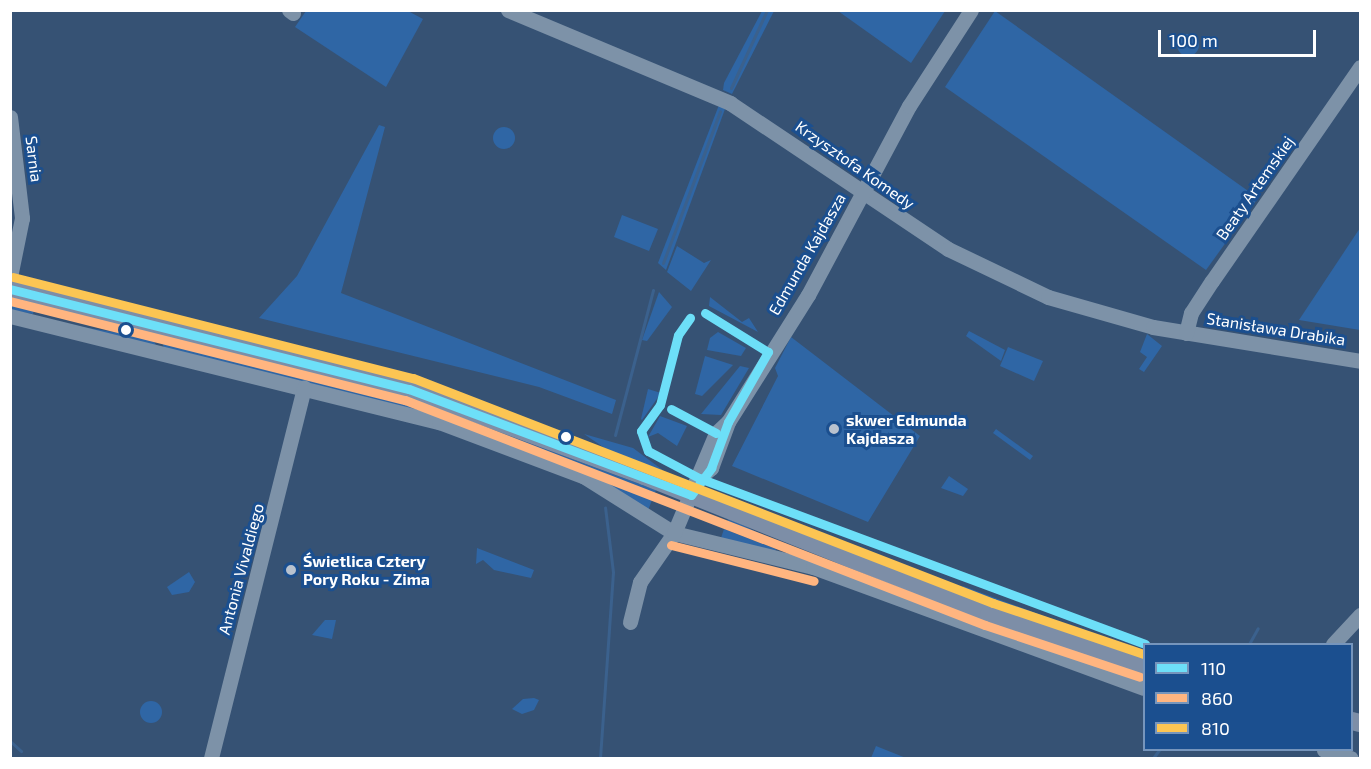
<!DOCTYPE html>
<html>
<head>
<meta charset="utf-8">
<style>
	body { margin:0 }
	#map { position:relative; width:1371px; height:769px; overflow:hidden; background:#365274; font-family:"Exo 2",sans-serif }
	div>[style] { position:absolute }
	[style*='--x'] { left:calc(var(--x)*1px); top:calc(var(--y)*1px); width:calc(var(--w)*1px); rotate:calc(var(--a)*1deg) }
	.green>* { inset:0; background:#2f66a5 }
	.round { border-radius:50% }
	.stream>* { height:3px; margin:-1.5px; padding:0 1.5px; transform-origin:1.5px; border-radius:1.5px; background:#3b618d }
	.minor>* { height:15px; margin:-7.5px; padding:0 7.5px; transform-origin:7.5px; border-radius:7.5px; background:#7d92a8 }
	.major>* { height:18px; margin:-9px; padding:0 9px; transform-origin:9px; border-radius:9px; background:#7d8ea7 }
	.bus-1>* { height:9px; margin:-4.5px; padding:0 4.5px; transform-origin:4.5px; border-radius:4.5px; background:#6ddff8 }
	.bus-2>* { height:9px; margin:-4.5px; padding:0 4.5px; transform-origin:4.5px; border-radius:4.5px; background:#ffb580 }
	.bus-3>* { height:9px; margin:-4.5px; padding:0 4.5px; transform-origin:4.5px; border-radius:4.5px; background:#fcc553 }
	.dots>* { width:16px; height:16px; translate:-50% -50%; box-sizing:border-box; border:3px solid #1b4f8f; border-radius:50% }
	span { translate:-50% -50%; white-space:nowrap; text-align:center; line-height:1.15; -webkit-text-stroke:6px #1b4f8f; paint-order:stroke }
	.street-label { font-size:16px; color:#fff }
	.poi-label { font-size:16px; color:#fff; font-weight:700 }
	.left { translate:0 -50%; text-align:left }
	.frame { position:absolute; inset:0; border:12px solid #fff; pointer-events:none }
	.legend { position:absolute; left:1143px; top:643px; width:210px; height:108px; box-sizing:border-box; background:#1b4f8f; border:2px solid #7695bc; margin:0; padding:8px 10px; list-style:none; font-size:18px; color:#fff }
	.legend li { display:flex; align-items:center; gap:12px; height:30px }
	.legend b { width:30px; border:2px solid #7695bc }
	.scale { position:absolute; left:1158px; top:30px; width:158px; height:27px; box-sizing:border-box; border:3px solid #fff; border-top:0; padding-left:8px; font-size:18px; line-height:21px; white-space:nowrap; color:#fff; -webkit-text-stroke:4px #1b4f8f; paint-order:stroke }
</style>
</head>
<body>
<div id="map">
	<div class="green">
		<i style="clip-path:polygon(306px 11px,408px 11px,423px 19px,386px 87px,295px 27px)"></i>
		<i style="clip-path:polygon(762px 11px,774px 11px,732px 94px,723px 90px,724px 83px)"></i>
		<i style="clip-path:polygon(838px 11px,945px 11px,911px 63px)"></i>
		<i style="clip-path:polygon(995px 11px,1258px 198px,1206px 270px,945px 87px)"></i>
		<i class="round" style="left:1177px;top:34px;width:22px;height:22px"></i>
		<i style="clip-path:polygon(719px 105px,725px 109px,666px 270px,658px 263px)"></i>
		<i style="clip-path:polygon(379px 125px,385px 127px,341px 293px,616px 400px,612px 414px,539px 387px,259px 318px,297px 276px)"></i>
		<i class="round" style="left:493px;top:127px;width:22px;height:22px"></i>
		<i style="clip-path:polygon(622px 215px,658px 229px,649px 251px,614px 237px)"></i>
		<i style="clip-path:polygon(1360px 228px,1360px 330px,1299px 320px)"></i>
		<i style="clip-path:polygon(677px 246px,704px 263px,711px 260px,691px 291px,667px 272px)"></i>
		<i style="clip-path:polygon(52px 285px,92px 295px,244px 334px,236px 337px)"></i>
		<i style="clip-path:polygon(659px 292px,672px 307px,647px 341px,642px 340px)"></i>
		<i style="clip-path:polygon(710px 297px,742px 322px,749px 318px,758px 332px,709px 306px)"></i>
		<i style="clip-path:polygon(10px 299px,35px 305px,33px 314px,11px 310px)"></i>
		<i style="clip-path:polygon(82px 327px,152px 338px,157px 347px)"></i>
		<i style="clip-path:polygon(969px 331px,1005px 350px,1001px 361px,966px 336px)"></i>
		<i style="clip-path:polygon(718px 332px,746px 348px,741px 356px,707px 350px,710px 338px)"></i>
		<i style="clip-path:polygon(1147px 334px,1162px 346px,1144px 372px,1139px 369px,1147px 357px,1140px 352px)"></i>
		<i style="clip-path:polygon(161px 336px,378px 387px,656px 490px,647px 513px,579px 467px,164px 349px)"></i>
		<i style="clip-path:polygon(791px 337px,920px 436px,868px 522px,732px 466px,778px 376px,775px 368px)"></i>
		<i style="clip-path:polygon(1008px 347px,1043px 361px,1034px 381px,1000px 366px)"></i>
		<i style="clip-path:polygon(705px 356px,733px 365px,702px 396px,695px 394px)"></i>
		<i style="clip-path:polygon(740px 366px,749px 368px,721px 415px,701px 414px)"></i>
		<i style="clip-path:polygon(648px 389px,661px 393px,642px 420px,641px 419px)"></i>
		<i style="clip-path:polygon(660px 416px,687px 426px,677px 446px,658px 433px,648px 437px)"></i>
		<i style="clip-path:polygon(996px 429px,1033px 456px,1030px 460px,993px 433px)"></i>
		<i style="clip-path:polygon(584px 434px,633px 448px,664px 471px,609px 451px)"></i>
		<i style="clip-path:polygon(949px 476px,968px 489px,963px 496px,941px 488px)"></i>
		<i style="clip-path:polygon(728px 519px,745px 526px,779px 544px,726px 525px)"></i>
		<i style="clip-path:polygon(724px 529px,776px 549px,775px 552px,721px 538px)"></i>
		<i style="clip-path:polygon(477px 548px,534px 570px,531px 578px,494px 570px,483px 560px,476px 564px)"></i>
		<i style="clip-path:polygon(832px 560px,1055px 647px,1144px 673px,1144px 681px,858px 578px)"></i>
		<i style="clip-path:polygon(189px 572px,195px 582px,189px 592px,172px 595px,167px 587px)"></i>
		<i style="clip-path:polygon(963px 586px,1052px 619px,1049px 627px,960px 595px)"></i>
		<i style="clip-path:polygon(325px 620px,336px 620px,332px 639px,312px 635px)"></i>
		<i style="clip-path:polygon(523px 699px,534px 698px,539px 700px,534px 710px,522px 714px,512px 709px)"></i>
		<i class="round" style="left:140px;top:701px;width:22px;height:22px"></i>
		<i style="clip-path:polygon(876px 746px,906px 758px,871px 758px)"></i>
	</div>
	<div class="stream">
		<i style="--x:731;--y:88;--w:86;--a:-65.2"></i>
		<i style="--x:663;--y:263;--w:162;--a:-69.4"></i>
		<i style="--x:615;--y:435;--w:150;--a:-75.3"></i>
		<i style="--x:1249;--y:644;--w:18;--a:-61"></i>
		<i style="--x:10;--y:741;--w:15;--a:42"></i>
		<i style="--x:600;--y:758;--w:186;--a:-86"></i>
		<i style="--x:613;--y:572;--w:65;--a:-97"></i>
		<i style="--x:1153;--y:758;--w:10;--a:-53"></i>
	</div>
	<div class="minor">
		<i style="--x:289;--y:10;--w:5;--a:37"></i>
		<i style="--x:508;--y:10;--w:241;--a:22.7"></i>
		<i style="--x:730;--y:103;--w:262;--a:33.8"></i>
		<i style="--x:948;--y:249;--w:111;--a:25.6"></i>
		<i style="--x:1048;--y:297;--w:109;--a:15.9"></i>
		<i style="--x:1153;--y:327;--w:210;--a:9.3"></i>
		<i style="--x:10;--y:117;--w:102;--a:83.2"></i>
		<i style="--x:22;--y:218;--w:60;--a:101.5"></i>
		<i style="--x:10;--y:316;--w:442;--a:13.9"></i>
		<i style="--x:439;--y:422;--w:154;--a:20.6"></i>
		<i style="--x:583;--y:476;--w:107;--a:32.1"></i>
		<i style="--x:674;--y:533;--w:143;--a:13.7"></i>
		<i style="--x:813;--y:567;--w:352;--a:20.1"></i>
		<i style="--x:1186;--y:333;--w:21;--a:-76"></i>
		<i style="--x:1191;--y:313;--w:38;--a:-57"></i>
		<i style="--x:1212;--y:281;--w:260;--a:-55.3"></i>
		<i style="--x:699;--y:478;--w:16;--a:-40"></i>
		<i style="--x:711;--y:468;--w:49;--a:-69.7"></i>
		<i style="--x:630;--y:622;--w:41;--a:-76"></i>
		<i style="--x:640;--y:582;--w:60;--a:-55.2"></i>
		<i style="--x:674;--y:533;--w:108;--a:-67.2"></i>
		<i style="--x:716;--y:433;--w:16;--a:-43"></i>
		<i style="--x:728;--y:422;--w:150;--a:-57.8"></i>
		<i style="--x:808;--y:295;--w:214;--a:-61.9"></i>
		<i style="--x:909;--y:106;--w:114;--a:-57.1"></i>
		<i style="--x:1333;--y:644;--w:40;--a:-47"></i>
		<i style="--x:1324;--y:750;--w:28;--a:17"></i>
		<i style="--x:211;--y:758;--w:382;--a:-75.9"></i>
	</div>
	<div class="major">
		<i style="--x:10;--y:289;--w:411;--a:14.1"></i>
		<i style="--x:409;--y:389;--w:251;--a:20.3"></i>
		<i style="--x:644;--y:476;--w:372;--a:21.8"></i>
		<i style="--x:989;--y:614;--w:163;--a:18.5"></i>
		<i style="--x:1352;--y:721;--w:8;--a:14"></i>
	</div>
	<div class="bus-1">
		<i style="--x:10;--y:289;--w:411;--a:14.1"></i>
		<i style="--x:409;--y:389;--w:301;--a:20.6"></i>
		<i style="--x:705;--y:313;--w:74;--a:31.8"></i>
		<i style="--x:671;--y:409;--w:51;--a:28.1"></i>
		<i style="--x:641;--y:431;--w:21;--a:71"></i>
		<i style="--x:648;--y:451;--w:58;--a:27.9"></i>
		<i style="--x:699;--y:478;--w:476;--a:20.4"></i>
		<i style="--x:641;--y:431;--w:32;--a:-54"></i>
		<i style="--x:660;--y:405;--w:72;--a:-75.6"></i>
		<i style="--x:678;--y:335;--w:21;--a:-55"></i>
		<i style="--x:691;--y:495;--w:34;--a:-53"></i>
		<i style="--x:711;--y:468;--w:49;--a:-69.7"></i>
		<i style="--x:728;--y:422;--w:81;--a:-60.3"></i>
	</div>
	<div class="bus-2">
		<i style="--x:10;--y:301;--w:407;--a:14.1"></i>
		<i style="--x:405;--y:400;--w:622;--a:21.2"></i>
		<i style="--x:985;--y:625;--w:163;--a:18.5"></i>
		<i style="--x:671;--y:545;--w:147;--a:14.1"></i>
	</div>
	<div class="bus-3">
		<i style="--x:13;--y:277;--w:413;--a:14.2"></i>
		<i style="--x:413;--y:378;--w:622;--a:21.2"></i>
		<i style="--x:993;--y:603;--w:159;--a:18.7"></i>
	</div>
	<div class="dots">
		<i style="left:126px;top:330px;background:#fff"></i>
		<i style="left:834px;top:429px;background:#b9c2ce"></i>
		<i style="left:566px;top:437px;background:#fff"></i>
		<i style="left:291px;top:570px;background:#b9c2ce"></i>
	</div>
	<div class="street-label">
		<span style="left:34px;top:159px;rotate:83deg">Sarnia</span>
		<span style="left:855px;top:165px;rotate:35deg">Krzysztofa Komedy</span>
		<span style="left:1255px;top:188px;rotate:-55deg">Beaty Artemskiej</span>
		<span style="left:807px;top:254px;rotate:-60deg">Edmunda Kajdasza</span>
		<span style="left:1276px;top:329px;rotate:9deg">Stanisława Drabika</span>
		<span style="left:241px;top:569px;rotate:-75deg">Antonia Vivaldiego</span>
	</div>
	<div class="poi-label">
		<span class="left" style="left:846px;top:429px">skwer Edmunda<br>Kajdasza</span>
		<span class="left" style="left:303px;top:570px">Świetlica Cztery<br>Pory Roku - Zima</span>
	</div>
	<div class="frame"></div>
	<ul class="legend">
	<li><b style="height:8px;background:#6ddff8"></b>110</li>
	<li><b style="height:8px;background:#ffb580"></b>860</li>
	<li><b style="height:8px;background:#fcc553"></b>810</li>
	</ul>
	<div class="scale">100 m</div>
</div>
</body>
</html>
